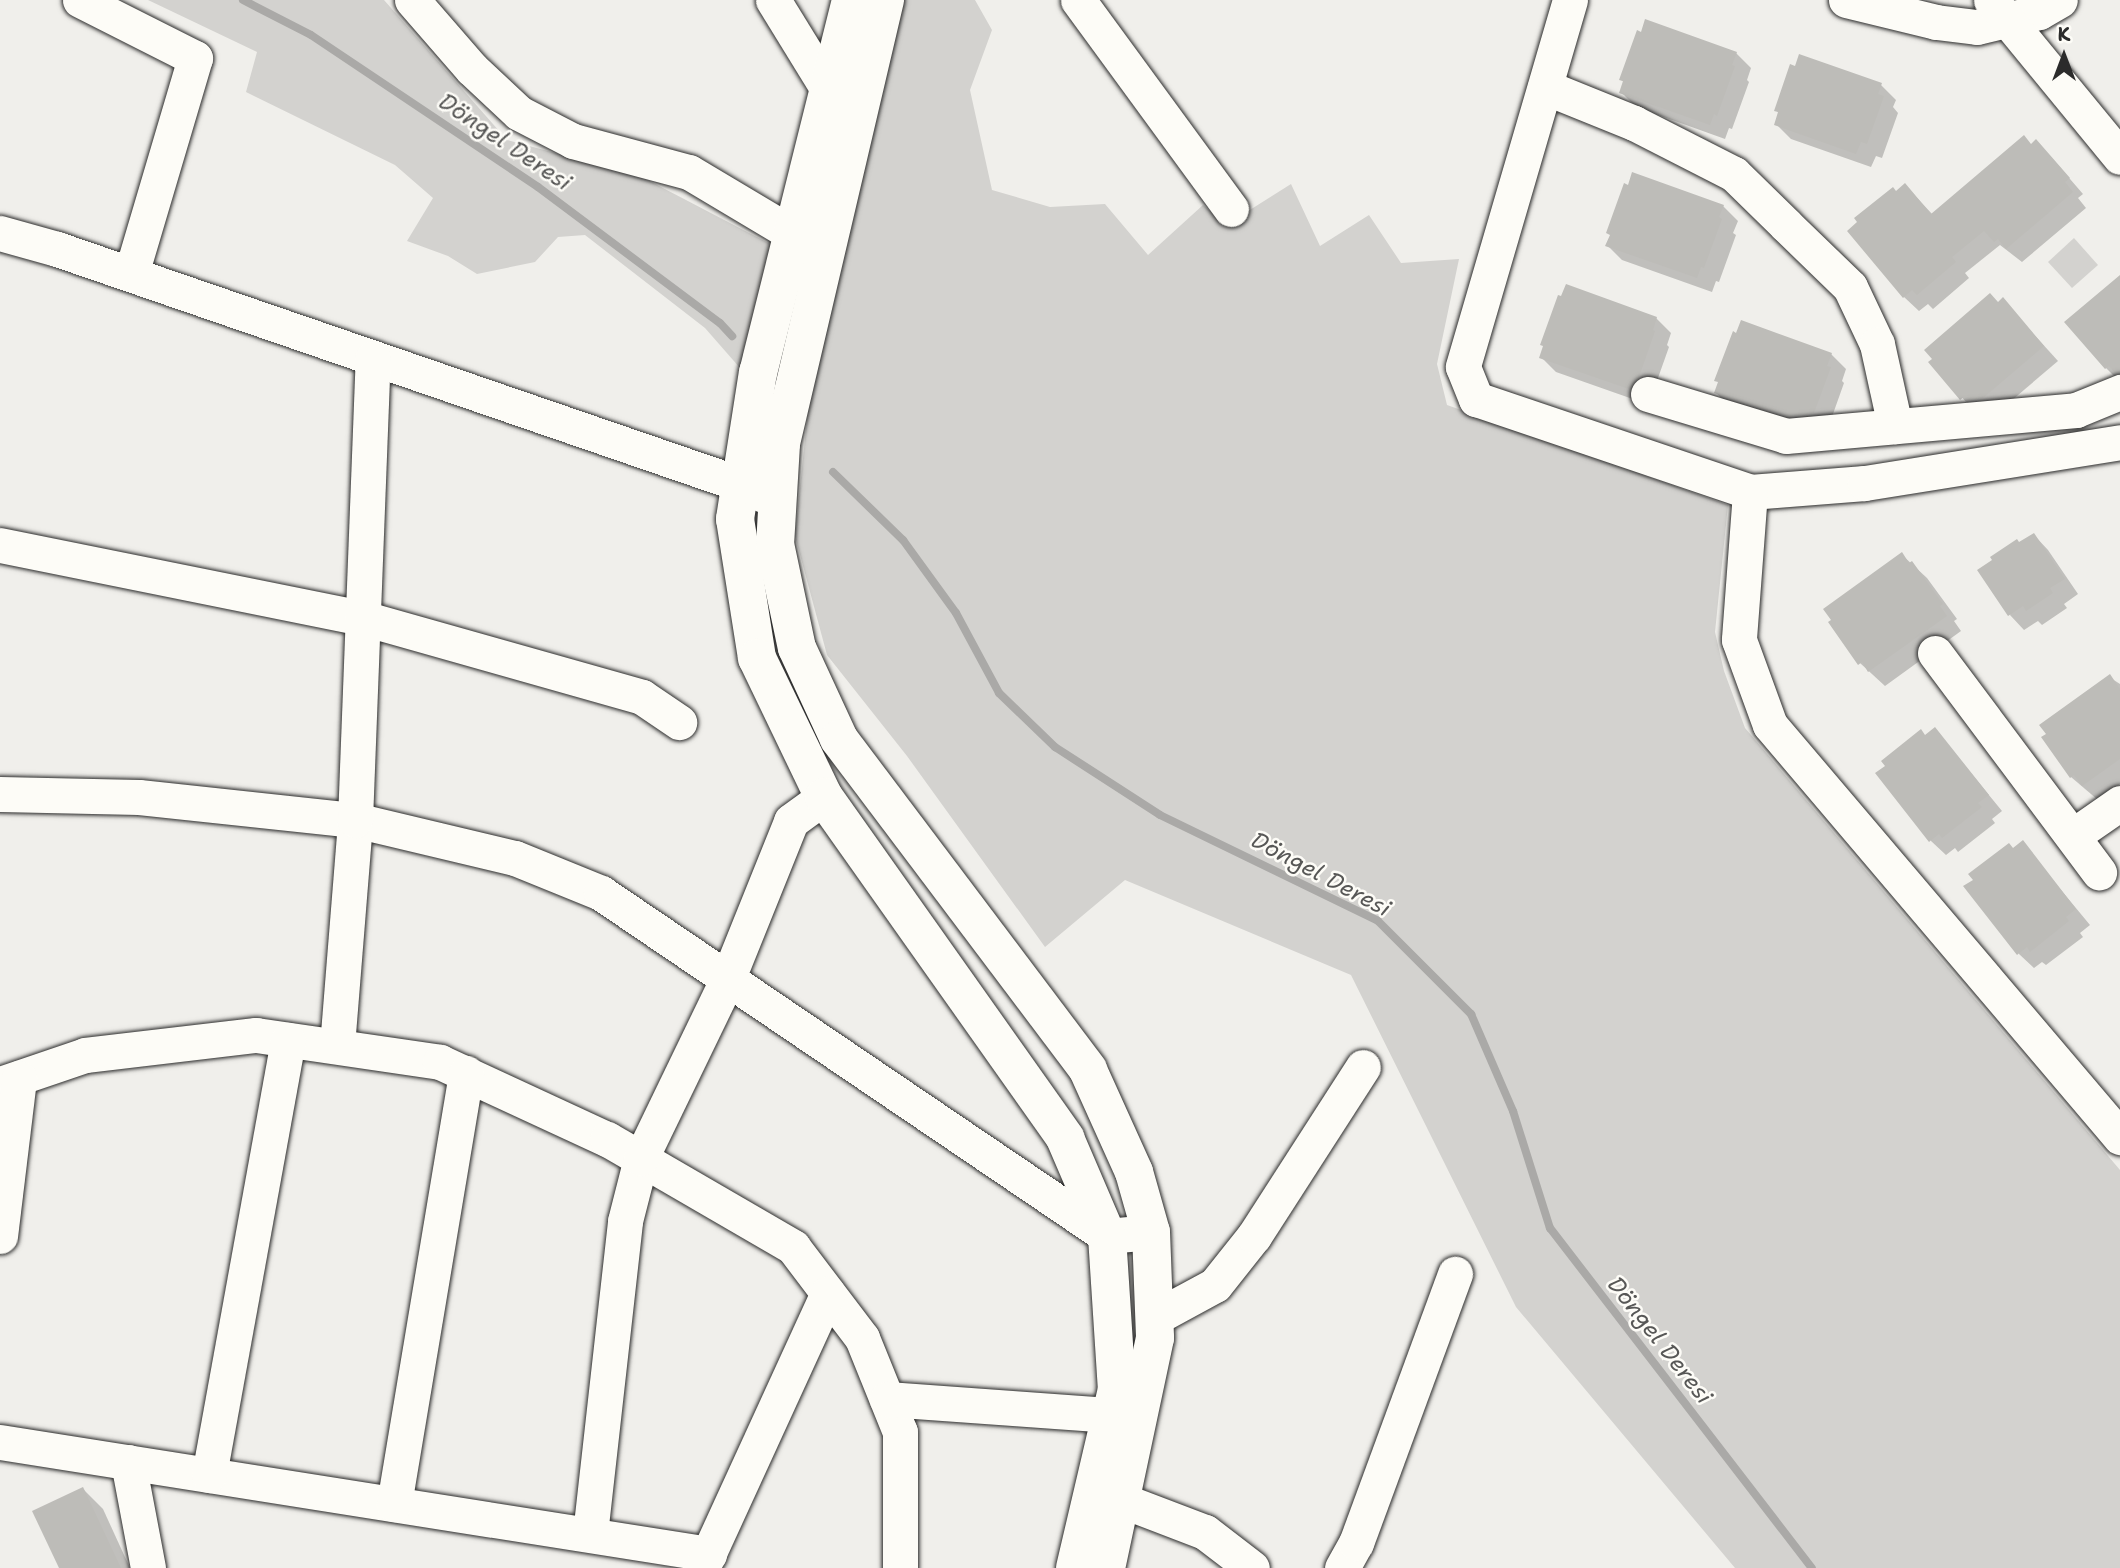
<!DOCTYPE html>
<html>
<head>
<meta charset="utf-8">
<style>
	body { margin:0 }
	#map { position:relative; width:2120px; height:1568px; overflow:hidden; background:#f0efeb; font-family:"Shantell Sans",sans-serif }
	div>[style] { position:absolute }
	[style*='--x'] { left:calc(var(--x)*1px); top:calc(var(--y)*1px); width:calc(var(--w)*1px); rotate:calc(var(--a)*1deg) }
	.green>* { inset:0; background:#d3d2cf }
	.shadow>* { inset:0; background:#0003 }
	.stream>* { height:8px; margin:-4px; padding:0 4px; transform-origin:4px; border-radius:4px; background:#aaa9a7 }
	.building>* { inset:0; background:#bdbcb8 }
	.roads { filter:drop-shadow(0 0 2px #2b2b2b) drop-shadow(0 0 2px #2b2b2b) }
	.minor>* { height:35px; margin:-17.5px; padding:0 17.5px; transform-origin:17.5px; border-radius:17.5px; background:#fdfcf7 }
	.major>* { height:38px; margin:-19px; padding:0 19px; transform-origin:19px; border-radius:19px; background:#fdfcf7 }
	span { translate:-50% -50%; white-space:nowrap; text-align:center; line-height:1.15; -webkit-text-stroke:5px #fdfcf7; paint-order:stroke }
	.water-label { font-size:23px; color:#575756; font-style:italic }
	.north { position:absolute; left:2029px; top:21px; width:70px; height:70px; -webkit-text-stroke:5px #fdfcf7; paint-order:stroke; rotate:0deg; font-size:19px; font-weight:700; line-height:28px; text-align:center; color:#2b2b2b }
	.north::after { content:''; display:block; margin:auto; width:24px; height:32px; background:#2b2b2b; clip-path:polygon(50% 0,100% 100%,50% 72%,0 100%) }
</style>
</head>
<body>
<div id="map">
	<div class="green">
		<i style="clip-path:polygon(148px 0,384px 0,507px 140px,640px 176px,774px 246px,740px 368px,705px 328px,585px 235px,558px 237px,535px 262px,477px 274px,448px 256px,407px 241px,433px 198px,395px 165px,246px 92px,257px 52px)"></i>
		<i style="clip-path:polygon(897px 0,975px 0,992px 30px,970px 90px,992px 190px,1050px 207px,1105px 204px,1148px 255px,1203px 205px,1226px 225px,1291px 184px,1320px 246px,1369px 215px,1401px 263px,1459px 259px,1437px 364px,1447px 405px,1728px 505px,1715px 632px,1724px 671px,1745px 728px,2120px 1170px,2120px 1568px,1735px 1568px,1516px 1307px,1351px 975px,1125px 880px,1045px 947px,907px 756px,827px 655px,795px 536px,809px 400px)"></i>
		<i style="clip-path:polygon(2074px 238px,2098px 265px,2072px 288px,2048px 262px)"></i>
	</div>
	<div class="shadow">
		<i style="clip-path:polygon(1736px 53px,1751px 68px,1747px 80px,1749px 82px,1732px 129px,1729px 128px,1725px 139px,1636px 107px,1621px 92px,1624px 82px,1621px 80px)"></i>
		<i style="clip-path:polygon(1881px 85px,1896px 100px,1893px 107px,1898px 113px,1882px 158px,1876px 156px,1871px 167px,1791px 139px,1776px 124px,1780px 114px,1776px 110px)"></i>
		<i style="clip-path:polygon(2032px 146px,2051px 157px,2083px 194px,2078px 198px,2086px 208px,2022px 262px,2000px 245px,1965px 273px,1969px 278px,1933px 309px,1928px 304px,1919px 311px,1904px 297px,1896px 193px,1905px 185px,1933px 215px)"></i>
		<i style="clip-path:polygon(1629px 187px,1723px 206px,1738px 221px,1733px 233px,1736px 235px,1719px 282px,1716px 281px,1712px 292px,1622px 260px,1607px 245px)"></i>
		<i style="clip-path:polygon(2120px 277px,2120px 382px,2106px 368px)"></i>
		<i style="clip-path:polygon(2003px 300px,2058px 361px,1998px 412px,1977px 414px,1930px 362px)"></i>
		<i style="clip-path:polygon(1656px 318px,1671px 333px,1667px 345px,1669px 347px,1653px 392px,1644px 403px,1556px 372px,1541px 357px)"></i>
		<i style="clip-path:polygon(1831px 354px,1846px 369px,1842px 381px,1844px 383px,1828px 428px,1731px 407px,1716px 393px)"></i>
		<i style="clip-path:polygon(2034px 535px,2048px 550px,2078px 594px,2064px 604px,2067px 608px,2042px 625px,2038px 621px,2024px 630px,2010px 615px)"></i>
		<i style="clip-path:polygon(1901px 554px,1927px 578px,1957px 619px,1954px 621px,1961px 631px,1885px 686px,1860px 663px)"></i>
		<i style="clip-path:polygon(2109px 677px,2120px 684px,2120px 784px,2098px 800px,2071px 777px,2048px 735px)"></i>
		<i style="clip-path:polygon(1935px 729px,2002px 811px,1992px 819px,1995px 823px,1958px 852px,1955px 848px,1946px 855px,1931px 841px,1925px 737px)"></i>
		<i style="clip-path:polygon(2022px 843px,2090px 925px,2080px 933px,2083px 937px,2046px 965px,2042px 962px,2034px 968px,2019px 954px,2013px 850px)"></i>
		<i style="clip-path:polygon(83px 1489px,103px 1509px,130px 1568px,60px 1568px)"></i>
	</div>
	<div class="stream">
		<i style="--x:243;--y:0;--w:76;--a:27.2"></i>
		<i style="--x:311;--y:35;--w:273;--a:33.8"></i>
		<i style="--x:538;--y:187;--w:227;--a:36.8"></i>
		<i style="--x:720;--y:323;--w:18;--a:47"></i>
		<i style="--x:833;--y:472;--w:98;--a:44.2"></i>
		<i style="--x:903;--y:540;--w:90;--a:54"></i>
		<i style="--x:956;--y:613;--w:91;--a:61.7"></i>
		<i style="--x:999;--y:693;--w:78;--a:44"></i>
		<i style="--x:1055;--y:747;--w:125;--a:32.9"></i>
		<i style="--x:1160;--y:815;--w:242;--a:25.9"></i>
		<i style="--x:1378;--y:921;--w:132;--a:45"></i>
		<i style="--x:1471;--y:1014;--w:106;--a:66.6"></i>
		<i style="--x:1513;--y:1111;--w:123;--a:72.5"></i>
		<i style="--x:1550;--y:1228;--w:429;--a:52.4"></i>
	</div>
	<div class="building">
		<i style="clip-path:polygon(1645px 19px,1737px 52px,1732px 65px,1735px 66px,1717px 116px,1714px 114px,1710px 125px,1619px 93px,1623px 81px,1619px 80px,1637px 30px,1641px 32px)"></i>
		<i style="clip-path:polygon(1799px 54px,1882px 83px,1878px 94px,1884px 96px,1867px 144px,1861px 142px,1856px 154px,1774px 125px,1778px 112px,1774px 111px,1790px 64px,1795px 66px)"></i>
		<i style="clip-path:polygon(2024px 135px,2031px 144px,2036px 139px,2070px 178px,2065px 182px,2073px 192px,2006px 249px,1998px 239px,1994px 242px,1984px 231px,1952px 257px,1956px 262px,1917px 295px,1912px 290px,1903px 298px,1847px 231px,1857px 222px,1854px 218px,1893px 187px,1896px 191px,1905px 183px,1931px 214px)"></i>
		<i style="clip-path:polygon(1632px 172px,1724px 205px,1719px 217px,1722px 219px,1704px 268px,1701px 267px,1697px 278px,1605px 246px,1610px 235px,1606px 233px,1624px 183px,1628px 185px)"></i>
		<i style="clip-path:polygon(2120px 275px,2120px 372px,2115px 373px,2109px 366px,2105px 369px,2064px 322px)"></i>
		<i style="clip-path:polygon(1566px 284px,1657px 317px,1653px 330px,1655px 331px,1639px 377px,1629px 389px,1539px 358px,1543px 346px,1540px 345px,1558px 295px,1561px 296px)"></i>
		<i style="clip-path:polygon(1990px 293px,1998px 302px,2003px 297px,2044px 346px,1983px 398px,1967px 400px,1964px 397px,1960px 400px,1928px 362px,1932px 359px,1924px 350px)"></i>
		<i style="clip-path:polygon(1741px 320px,1832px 353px,1827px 366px,1831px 367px,1814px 413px,1788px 416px,1714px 393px,1718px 382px,1714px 381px,1733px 331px,1736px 333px)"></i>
		<i style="clip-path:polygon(2034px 533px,2065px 579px,2050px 588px,2053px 593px,2026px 611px,2023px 606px,2008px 616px,1977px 570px,1992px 560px,1990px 557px,2017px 539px,2019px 542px)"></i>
		<i style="clip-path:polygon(1902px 552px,1909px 563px,1912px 561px,1943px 604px,1940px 606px,1947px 616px,1868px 672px,1862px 662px,1858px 665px,1828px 622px,1831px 620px,1823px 609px)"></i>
		<i style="clip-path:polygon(2110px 674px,2120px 689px,2120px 759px,2082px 786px,2074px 775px,2070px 778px,2041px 737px,2046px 734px,2039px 725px)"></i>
		<i style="clip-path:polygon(1935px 727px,1989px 795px,1978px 803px,1982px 807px,1942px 838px,1939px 834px,1929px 842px,1875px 773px,1885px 766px,1881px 761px,1921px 729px,1925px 735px)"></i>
		<i style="clip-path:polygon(2023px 840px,2076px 909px,2066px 917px,2069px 921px,2030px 952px,2027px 947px,2017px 955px,1963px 886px,1973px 880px,1968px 874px,2009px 843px,2013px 848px)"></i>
		<i style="clip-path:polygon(83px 1487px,121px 1568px,59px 1568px,32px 1511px)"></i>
	</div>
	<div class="roads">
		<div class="minor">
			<i style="--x:80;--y:0;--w:129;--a:26.8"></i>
			<i style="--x:195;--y:58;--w:225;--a:106.5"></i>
			<i style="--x:412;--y:0;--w:91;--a:49"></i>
			<i style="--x:472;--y:69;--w:64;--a:43.1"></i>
			<i style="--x:519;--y:113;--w:61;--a:27.4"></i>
			<i style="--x:573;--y:141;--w:120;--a:15"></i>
			<i style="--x:689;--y:172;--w:121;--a:30.8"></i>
			<i style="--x:773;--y:0;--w:107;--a:58.4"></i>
			<i style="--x:1078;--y:0;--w:259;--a:53.8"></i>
			<i style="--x:1570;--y:0;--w:382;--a:106.3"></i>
			<i style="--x:1463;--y:367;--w:35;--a:68"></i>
			<i style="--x:1476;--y:399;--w:289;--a:18.7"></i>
			<i style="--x:1750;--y:492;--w:115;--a:-4.5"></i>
			<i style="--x:1865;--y:483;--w:258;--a:-9.1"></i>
			<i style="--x:1846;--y:0;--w:93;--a:13.7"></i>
			<i style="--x:1936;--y:22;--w:41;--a:7"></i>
			<i style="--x:1977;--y:27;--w:64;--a:-13.6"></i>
			<i style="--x:2039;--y:12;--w:24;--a:-30"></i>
			<i style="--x:1991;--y:0;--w:203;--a:50.6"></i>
			<i style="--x:1545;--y:87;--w:96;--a:22"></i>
			<i style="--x:1634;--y:123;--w:112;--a:27"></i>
			<i style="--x:1734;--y:174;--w:73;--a:44.4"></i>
			<i style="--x:1786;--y:225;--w:89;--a:44.1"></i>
			<i style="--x:1850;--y:287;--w:63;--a:64.7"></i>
			<i style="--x:1877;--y:344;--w:84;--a:77.6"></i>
			<i style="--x:0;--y:233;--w:59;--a:15.7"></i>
			<i style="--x:57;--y:249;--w:722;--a:18.99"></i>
			<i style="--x:740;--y:484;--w:26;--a:25"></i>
			<i style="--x:1648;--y:394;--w:144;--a:16.9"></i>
			<i style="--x:1786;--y:436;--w:291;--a:-5.1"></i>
			<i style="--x:2076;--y:410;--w:48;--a:-22.2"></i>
			<i style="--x:1750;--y:492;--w:148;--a:94.3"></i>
			<i style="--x:1739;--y:640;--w:90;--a:70"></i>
			<i style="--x:1770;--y:725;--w:541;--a:49.65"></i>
			<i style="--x:0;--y:545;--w:370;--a:11.4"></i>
			<i style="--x:363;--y:618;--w:290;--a:15.8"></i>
			<i style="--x:642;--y:697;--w:45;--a:34"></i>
			<i style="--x:1935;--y:653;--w:274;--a:53.2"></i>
			<i style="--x:0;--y:794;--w:139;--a:1.2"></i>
			<i style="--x:139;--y:797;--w:217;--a:6.1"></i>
			<i style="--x:355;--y:820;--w:164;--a:13.4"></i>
			<i style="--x:515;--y:858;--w:93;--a:22.1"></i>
			<i style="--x:601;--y:893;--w:611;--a:34.13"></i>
			<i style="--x:1107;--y:1236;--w:44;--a:-5.2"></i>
			<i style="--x:2074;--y:835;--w:56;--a:-34.8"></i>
			<i style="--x:337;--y:1046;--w:227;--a:-85.4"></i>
			<i style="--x:355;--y:820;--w:462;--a:-87.8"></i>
			<i style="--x:0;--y:1084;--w:90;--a:-18.8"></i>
			<i style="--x:85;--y:1055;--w:172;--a:-6.7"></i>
			<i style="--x:256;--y:1035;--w:186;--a:8.3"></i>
			<i style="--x:440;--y:1062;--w:184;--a:24.8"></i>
			<i style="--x:607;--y:1139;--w:215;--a:30.1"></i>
			<i style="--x:793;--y:1247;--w:114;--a:52.8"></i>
			<i style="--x:862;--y:1338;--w:101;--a:68"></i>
			<i style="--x:900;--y:1432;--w:136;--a:90"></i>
			<i style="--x:0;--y:1236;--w:159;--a:-83.1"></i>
			<i style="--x:1154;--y:1318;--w:69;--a:-28.4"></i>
			<i style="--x:1215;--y:1285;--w:63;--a:-51.5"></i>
			<i style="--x:1254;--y:1236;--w:201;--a:-57.2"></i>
			<i style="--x:887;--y:1399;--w:225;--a:4.1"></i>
			<i style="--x:0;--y:1442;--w:718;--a:8.98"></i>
			<i style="--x:128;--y:1462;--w:108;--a:79.3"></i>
			<i style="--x:209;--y:1475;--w:442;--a:-79.7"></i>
			<i style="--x:1097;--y:1483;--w:29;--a:35"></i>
			<i style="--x:1121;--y:1500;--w:90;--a:20.9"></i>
			<i style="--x:1205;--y:1532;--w:59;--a:37.5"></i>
			<i style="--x:394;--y:1504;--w:437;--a:-80.5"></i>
			<i style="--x:590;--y:1534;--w:315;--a:-83.6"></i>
			<i style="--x:625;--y:1221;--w:65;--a:-75.7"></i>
			<i style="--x:641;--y:1158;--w:200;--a:-64.2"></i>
			<i style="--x:728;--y:978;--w:169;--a:-68.1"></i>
			<i style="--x:791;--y:821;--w:41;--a:-36"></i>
			<i style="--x:702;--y:1568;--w:302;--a:-65.4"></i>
			<i style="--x:1342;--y:1568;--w:29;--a:-61"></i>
			<i style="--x:1356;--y:1543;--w:287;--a:-69.8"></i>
		</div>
		<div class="major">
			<i style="--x:851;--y:0;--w:383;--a:104"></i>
			<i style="--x:758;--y:372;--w:149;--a:98.9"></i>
			<i style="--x:735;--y:519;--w:141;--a:81"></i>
			<i style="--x:757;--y:658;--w:154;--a:64.3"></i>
			<i style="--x:824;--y:797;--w:418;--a:54.7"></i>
			<i style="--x:1065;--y:1138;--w:107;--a:66.8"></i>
			<i style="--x:1107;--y:1236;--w:153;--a:86.3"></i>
			<i style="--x:1117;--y:1389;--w:184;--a:103.2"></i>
			<i style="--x:885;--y:0;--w:456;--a:103.2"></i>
			<i style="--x:781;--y:444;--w:100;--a:93.4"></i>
			<i style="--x:775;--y:544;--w:106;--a:78.1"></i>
			<i style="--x:797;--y:648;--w:100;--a:65.2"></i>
			<i style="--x:839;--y:739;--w:414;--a:53"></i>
			<i style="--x:1088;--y:1070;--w:112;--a:65.7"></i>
			<i style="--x:1134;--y:1172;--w:62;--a:74.2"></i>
			<i style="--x:1151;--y:1232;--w:106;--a:87.8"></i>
			<i style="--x:1155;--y:1338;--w:235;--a:102"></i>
		</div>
	</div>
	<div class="water-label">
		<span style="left:505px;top:142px;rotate:34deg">Döngel Deresi</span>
		<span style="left:1321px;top:874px;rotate:28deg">Döngel Deresi</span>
		<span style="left:1660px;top:1340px;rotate:52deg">Döngel Deresi</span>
	</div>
	<div class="north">K</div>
</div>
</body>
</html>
